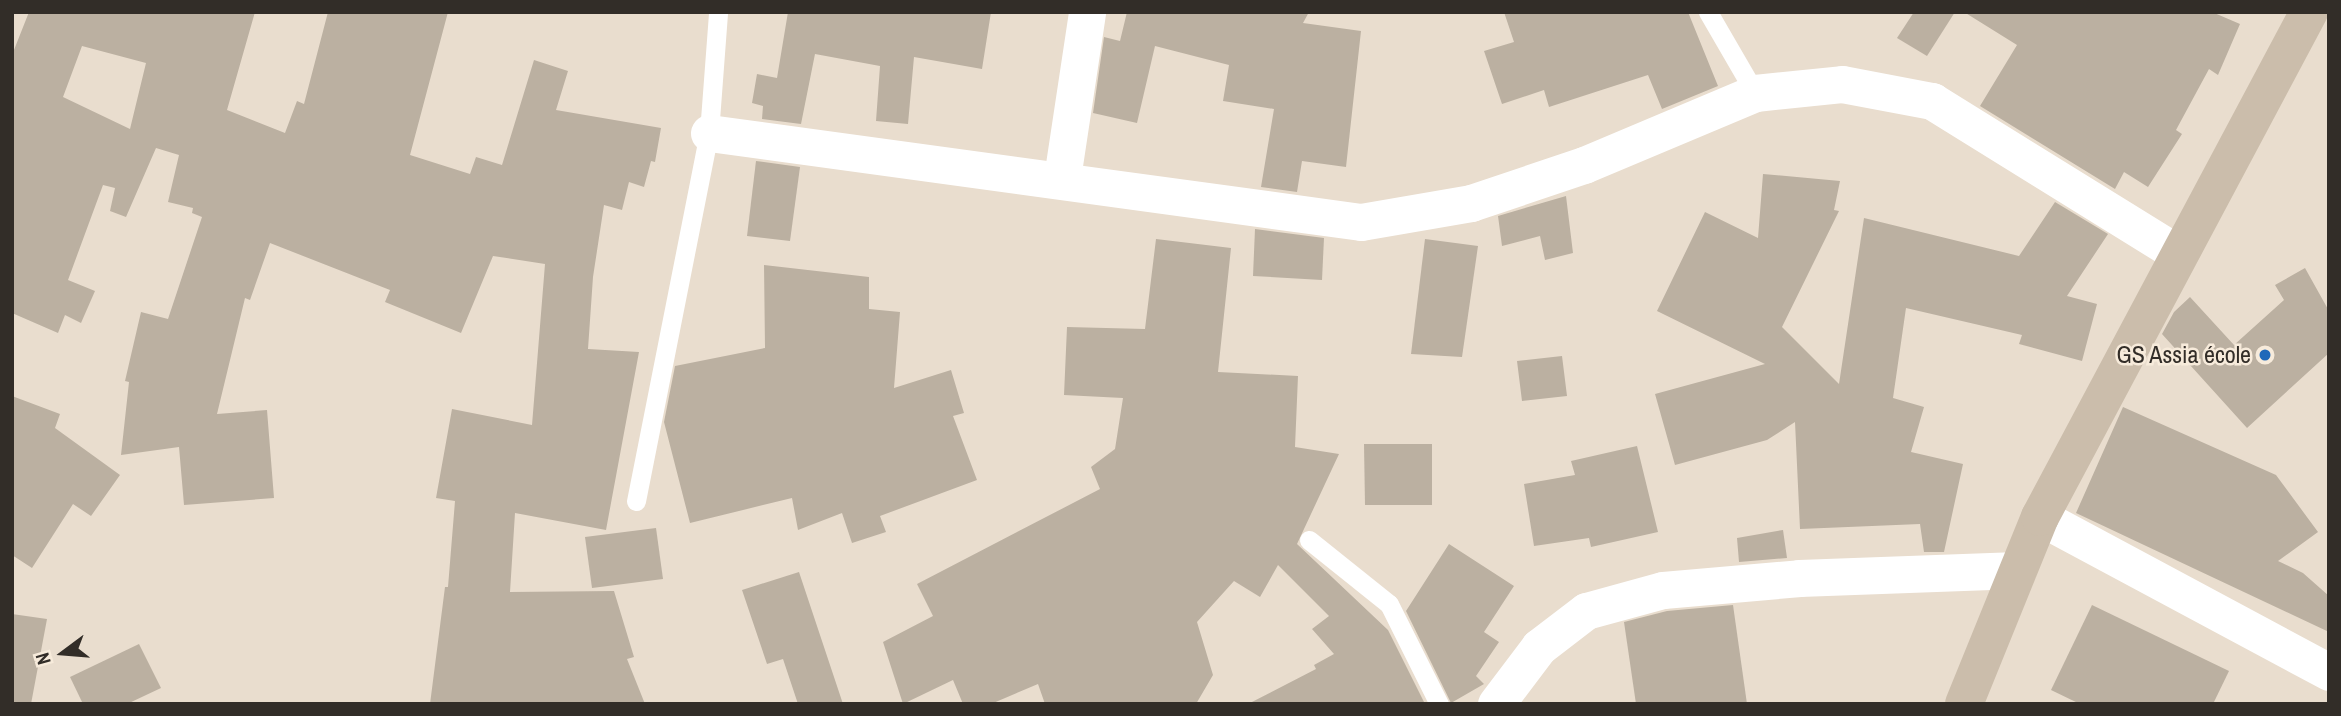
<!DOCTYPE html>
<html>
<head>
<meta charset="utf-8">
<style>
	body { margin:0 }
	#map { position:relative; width:2341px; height:716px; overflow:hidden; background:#e9ddce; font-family:"Archivo Narrow",sans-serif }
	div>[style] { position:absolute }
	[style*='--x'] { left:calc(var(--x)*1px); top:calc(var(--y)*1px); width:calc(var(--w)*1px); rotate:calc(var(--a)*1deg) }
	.building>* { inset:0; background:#bbb0a1 }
	.lane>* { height:19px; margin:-9.5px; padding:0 9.5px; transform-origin:9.5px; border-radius:9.5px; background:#fff }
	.street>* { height:37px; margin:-18.5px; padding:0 18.5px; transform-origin:18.5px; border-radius:18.5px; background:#fff }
	.secondary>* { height:38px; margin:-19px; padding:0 19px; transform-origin:19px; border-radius:19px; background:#cbbdab }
	.dots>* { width:19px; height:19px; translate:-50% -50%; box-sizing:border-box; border:4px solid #f7ebdb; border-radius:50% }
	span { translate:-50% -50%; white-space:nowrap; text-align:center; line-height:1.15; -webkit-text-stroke:5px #f7ebdb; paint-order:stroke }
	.poi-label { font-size:24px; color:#322d28 }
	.right { translate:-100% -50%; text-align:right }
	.frame { position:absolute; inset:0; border:14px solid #322d28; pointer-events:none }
	.north { position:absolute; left:28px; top:618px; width:70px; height:70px; -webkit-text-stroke:5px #f7ebdb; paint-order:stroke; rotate:254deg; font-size:19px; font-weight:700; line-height:28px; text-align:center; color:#322d28 }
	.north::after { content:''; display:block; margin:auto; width:24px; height:32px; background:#322d28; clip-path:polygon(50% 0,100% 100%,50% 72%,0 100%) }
</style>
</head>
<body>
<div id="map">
	<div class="building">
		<i style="clip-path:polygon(evenodd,29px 12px,255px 12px,227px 110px,285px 133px,297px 101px,304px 104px,328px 12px,448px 12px,410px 155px,470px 174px,476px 157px,502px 165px,534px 60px,568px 71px,556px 110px,661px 128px,655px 162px,651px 161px,644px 187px,629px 182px,622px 210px,604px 205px,593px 277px,588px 349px,639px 352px,606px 530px,515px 513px,510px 592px,614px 591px,634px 657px,627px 659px,645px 704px,430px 704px,445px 587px,448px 587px,455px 501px,436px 498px,452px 409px,532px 425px,545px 264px,493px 256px,461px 333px,385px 302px,390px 290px,270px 243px,250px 300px,245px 298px,217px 414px,267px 410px,274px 498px,184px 505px,179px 447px,121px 455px,129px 382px,125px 381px,141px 312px,168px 319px,202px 217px,192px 213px,193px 208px,168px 202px,179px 155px,156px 148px,126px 217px,110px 211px,115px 188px,103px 185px,68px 280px,95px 291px,81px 323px,65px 315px,58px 333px,12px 313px,12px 55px,29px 12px,82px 46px,146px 63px,130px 129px,63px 97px,82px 46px)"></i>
		<i style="clip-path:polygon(788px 12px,991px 12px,982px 69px,914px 57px,908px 124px,876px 121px,880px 66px,815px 54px,801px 124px,762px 119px,763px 106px,752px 103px,757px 74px,777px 78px)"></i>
		<i style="clip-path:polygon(1127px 12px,1309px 12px,1303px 23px,1361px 31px,1346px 167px,1302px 161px,1297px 192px,1261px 187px,1274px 109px,1223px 101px,1229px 65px,1155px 46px,1137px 123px,1093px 113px,1104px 37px,1120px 41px)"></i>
		<i style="clip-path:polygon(1504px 12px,1688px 12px,1718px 86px,1662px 109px,1648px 75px,1549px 107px,1544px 90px,1502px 104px,1484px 51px,1514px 42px)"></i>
		<i style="clip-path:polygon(1914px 12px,1955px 12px,1927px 56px,1897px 38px)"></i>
		<i style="clip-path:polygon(1964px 12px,2212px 12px,2240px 24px,2218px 75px,2209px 69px,2176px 130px,2182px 134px,2148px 187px,2124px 172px,2115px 189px,1980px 106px,2017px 45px)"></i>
		<i style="clip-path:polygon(756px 161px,800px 167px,790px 241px,747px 236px)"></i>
		<i style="clip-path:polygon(1763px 174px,1840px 181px,1834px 210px,1839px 211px,1782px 327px,1839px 384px,1864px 218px,2019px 256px,2055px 202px,2108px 234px,2067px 296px,2097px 304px,2082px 361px,2019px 344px,2022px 335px,1906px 308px,1893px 398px,1924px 407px,1911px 452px,1963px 464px,1944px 552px,1924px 552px,1920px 524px,1800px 529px,1795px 422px,1767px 440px,1675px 465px,1655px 394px,1765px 364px,1657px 311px,1705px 212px,1758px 238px)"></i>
		<i style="clip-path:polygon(1566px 196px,1573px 253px,1545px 260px,1540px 236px,1502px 246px,1498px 216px)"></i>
		<i style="clip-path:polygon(1255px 229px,1324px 238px,1322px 280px,1253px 276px)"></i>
		<i style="clip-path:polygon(1156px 239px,1231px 248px,1218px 372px,1298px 376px,1295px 447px,1339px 454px,1297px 544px,1388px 630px,1425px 704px,1248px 704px,1316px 669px,1314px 665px,1334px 654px,1312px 629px,1329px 616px,1278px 565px,1260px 597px,1234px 581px,1197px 622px,1213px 675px,1196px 704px,1045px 704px,1038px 684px,991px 704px,963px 704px,953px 680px,903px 704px,883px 642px,933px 616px,917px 584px,1100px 489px,1091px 467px,1115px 449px,1123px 398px,1064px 395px,1067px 327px,1145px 329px)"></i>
		<i style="clip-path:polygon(1425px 239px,1478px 246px,1462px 357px,1411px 354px)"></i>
		<i style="clip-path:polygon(764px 265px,869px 277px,869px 309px,900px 312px,894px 388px,951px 370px,964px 413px,953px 416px,977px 480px,880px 516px,886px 532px,852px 543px,842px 513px,798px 530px,792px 498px,690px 523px,664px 422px,675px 366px,765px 348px)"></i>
		<i style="clip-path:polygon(2305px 268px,2329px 311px,2329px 353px,2247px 428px,2162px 334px,2174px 312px,2190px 297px,2234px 345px,2284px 300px,2275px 285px)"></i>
		<i style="clip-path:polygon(1562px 356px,1567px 396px,1522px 401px,1517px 361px)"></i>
		<i style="clip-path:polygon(12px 396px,60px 414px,55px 428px,120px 475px,91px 516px,73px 504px,32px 568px,12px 555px)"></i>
		<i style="clip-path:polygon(2123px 407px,2276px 475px,2318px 532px,2278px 561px,2303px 573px,2329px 596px,2329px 632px,2076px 513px)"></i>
		<i style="clip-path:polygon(1364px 444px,1432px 444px,1432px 505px,1365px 505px)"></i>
		<i style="clip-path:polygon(1637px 446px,1658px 532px,1591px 547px,1589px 538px,1534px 546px,1524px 484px,1575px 475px,1571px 461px)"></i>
		<i style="clip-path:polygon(656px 528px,663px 579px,592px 588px,585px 537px)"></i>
		<i style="clip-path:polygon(1783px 530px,1787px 558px,1739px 562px,1737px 538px)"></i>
		<i style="clip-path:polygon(1449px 544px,1514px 586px,1484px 632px,1499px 642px,1476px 676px,1484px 684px,1451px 703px,1406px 611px)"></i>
		<i style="clip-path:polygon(799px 572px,843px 704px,798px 704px,783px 659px,767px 664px,742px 590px)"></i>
		<i style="clip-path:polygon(1733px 605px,1747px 704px,1636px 704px,1624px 622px,1667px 611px)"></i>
		<i style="clip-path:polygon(2092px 605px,2229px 671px,2213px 704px,2080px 704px,2051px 690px)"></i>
		<i style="clip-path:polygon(12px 614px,47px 619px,31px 704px,12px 704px)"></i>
		<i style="clip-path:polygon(139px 644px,161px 688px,127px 704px,83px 704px,70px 677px)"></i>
	</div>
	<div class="lane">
		<i style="--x:1708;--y:12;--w:94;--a:59.9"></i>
		<i style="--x:636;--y:501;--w:375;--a:-78.8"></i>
		<i style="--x:709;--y:133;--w:121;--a:-85.7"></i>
		<i style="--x:1309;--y:540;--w:102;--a:38.7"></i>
		<i style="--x:1389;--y:604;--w:112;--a:63.4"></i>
	</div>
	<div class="street">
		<i style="--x:709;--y:133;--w:658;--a:7.77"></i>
		<i style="--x:1361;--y:222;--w:112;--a:-9.8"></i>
		<i style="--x:1471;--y:203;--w:119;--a:-18.6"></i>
		<i style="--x:1584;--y:165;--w:186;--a:-22.8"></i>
		<i style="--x:1755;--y:93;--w:87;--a:-5.9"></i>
		<i style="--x:1842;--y:84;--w:92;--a:10.7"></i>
		<i style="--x:1932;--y:101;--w:291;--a:31.8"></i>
		<i style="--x:1062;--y:178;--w:168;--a:-81.4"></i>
		<i style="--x:2040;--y:517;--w:328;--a:28.2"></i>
		<i style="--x:1496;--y:704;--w:71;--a:-53"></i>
		<i style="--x:1539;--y:647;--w:59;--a:-37.5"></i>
		<i style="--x:1586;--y:611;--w:80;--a:-15.3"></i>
		<i style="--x:1663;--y:590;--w:137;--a:-5"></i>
		<i style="--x:1799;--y:578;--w:219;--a:-2.1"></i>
	</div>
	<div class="secondary">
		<i style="--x:1964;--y:704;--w:202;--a:-67.9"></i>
		<i style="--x:2040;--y:517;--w:572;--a:-61.96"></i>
	</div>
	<div class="dots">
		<i style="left:2265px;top:355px;background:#1f69b9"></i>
	</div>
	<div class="poi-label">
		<span class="right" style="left:2251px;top:355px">GS Assia école</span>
	</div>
	<div class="frame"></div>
	<div class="north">N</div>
</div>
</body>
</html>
